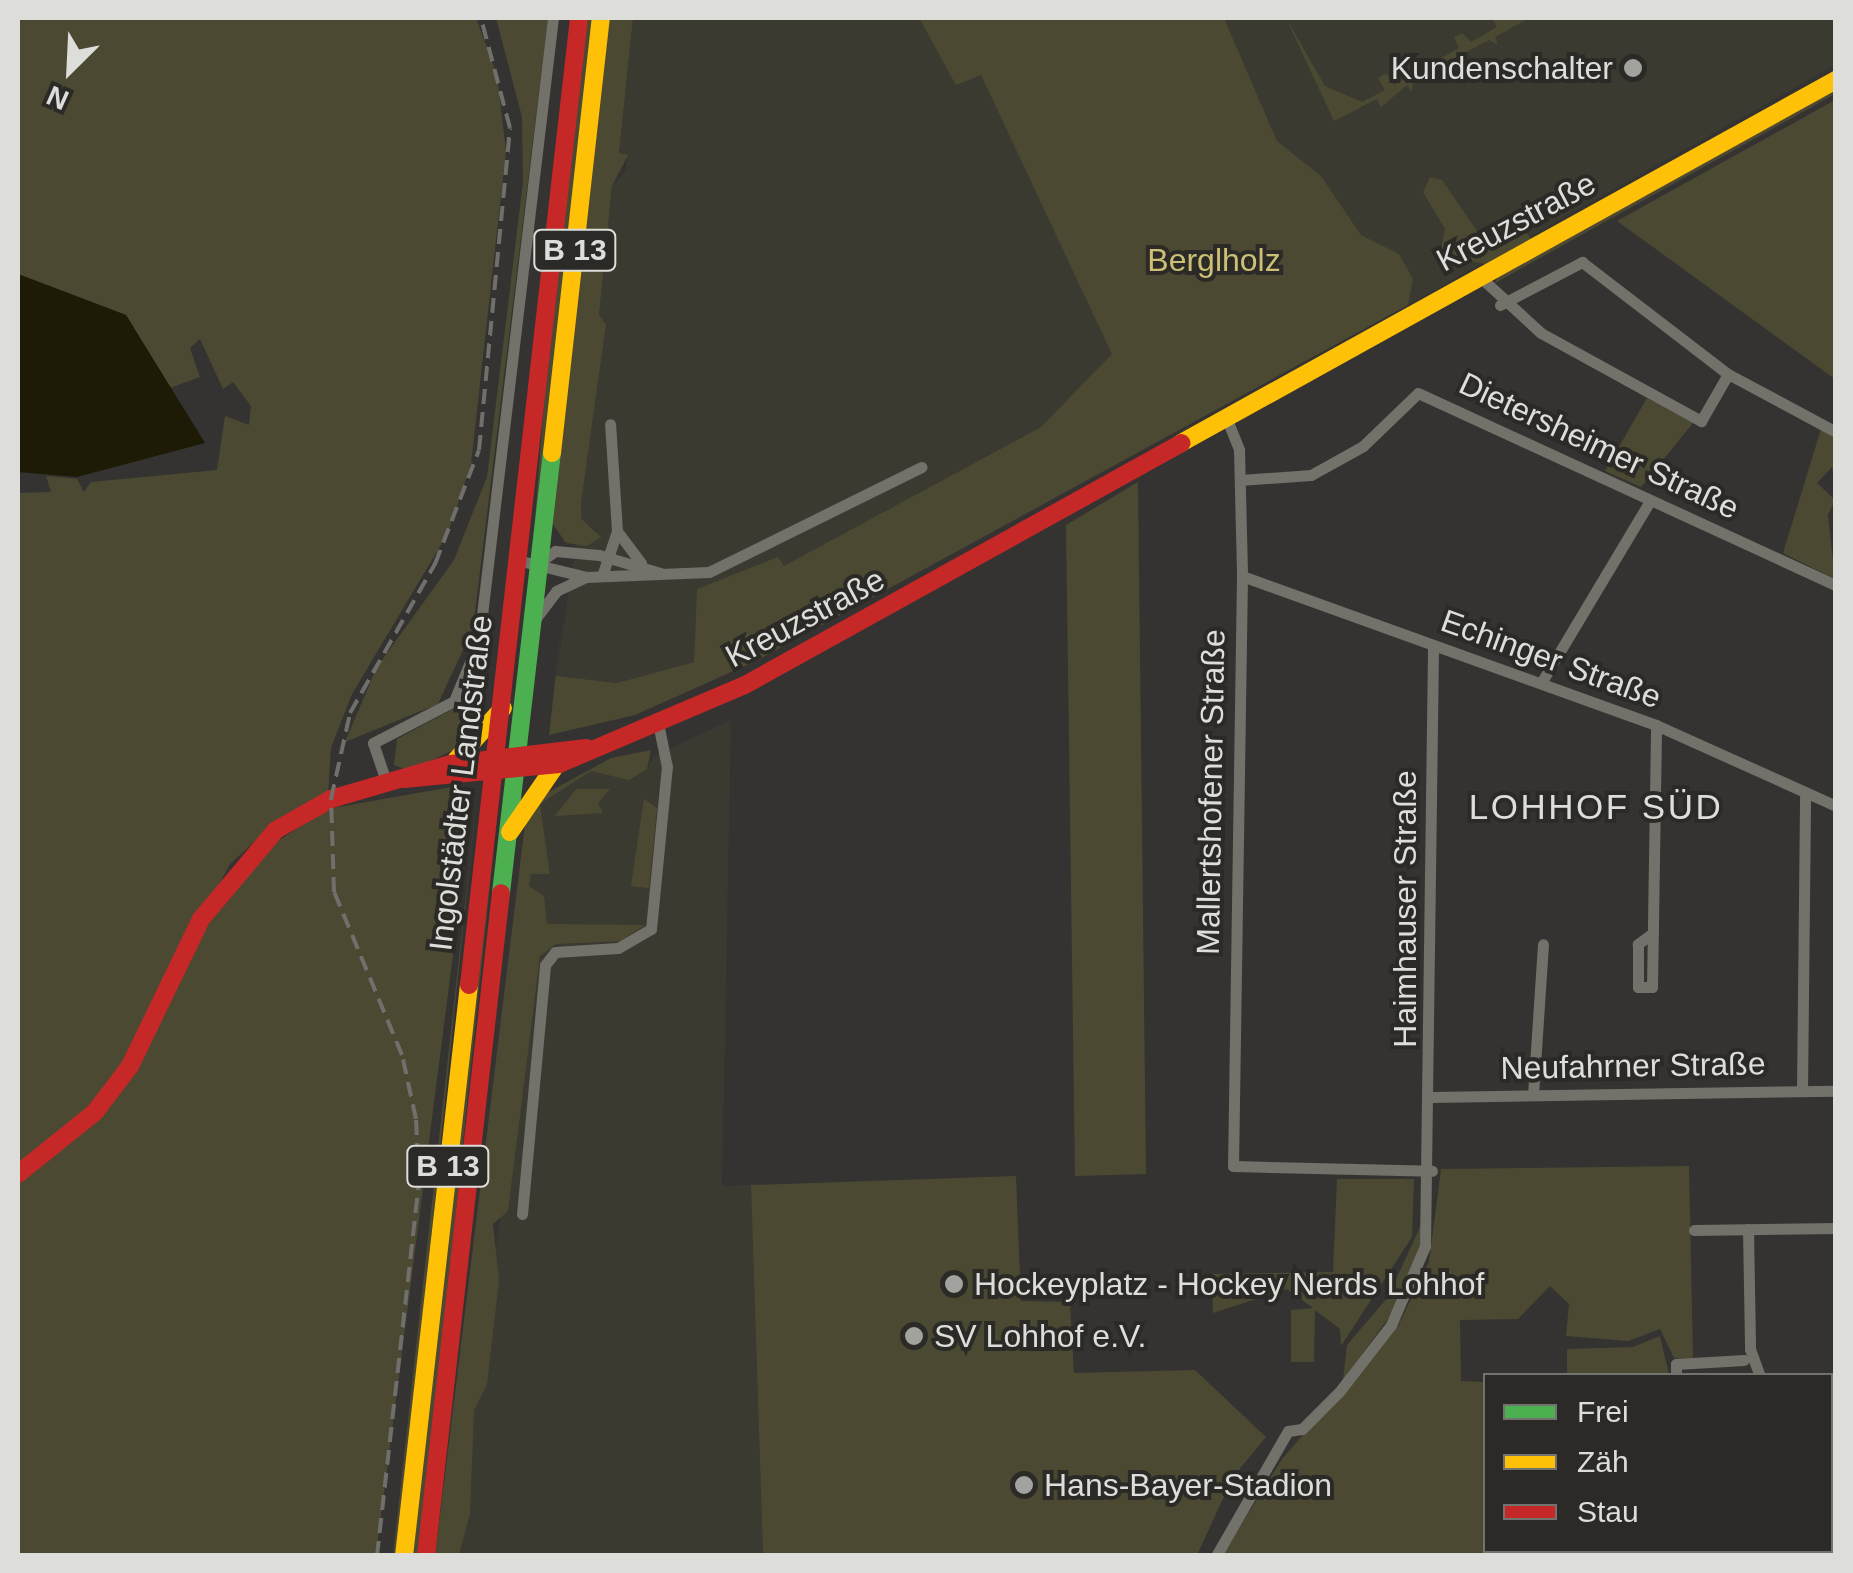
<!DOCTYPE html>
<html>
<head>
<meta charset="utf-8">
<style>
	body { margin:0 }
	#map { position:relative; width:1853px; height:1573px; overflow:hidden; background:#343331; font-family:Helvetica,sans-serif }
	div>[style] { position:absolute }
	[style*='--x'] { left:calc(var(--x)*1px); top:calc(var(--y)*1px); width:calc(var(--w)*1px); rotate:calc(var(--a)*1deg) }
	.built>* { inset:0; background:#3b3a31 }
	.green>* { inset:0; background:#4c4932 }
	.water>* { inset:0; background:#1d1a05 }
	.street>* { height:11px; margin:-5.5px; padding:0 5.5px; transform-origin:5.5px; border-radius:5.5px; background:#72716a }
	.fast>* { height:18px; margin:-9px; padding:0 9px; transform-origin:9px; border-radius:9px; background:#4caf50 }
	.slow>* { height:18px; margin:-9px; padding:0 9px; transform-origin:9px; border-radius:9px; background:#ffc107 }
	.jam>* { height:18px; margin:-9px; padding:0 9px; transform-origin:9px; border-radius:9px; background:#c62828 }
	.rail>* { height:4px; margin-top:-2px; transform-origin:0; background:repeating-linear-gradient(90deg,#706f6b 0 15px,transparent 0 23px) }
	.dots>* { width:28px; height:28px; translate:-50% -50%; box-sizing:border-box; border:5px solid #2b2a27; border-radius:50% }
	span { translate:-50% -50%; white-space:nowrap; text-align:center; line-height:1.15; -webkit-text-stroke:8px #2b2a27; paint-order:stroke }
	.shield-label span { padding:2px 8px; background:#2b2a27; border:2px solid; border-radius:8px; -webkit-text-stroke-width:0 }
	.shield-label { font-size:30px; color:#ddddda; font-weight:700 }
	.poi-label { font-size:32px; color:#ddddda }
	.right { translate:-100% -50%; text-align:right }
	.left { translate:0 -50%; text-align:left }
	.street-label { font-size:32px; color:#ddddda }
	.park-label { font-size:32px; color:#cbc074 }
	.neighbourhood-label { font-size:35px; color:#ddddda; letter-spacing:2.5px }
	.frame { position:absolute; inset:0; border:20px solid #ddddda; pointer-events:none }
	.legend { position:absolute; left:1483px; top:1373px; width:350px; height:180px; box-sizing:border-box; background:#2b2a27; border:2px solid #72726f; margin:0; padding:12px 18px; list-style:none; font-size:30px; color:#ddddda }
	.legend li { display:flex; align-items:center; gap:20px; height:50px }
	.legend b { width:50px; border:2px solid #72726f }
	.north { position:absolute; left:20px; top:20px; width:100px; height:100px; -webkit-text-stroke:8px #2b2a27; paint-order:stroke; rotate:204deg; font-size:28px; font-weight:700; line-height:40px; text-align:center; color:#ddddda }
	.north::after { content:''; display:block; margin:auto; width:35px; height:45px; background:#ddddda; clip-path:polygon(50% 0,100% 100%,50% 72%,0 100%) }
</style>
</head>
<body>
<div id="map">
	<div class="built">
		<i style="clip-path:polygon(633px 18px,919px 18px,956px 84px,981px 75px,1113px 354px,1041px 427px,783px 567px,778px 558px,697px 589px,694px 662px,617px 683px,556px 676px,576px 544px,598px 532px,581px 518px,581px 503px,606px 325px,599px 314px,612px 186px,626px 171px,627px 155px,619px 154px)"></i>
		<i style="clip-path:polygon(1224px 18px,1835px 18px,1835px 65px,1408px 305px,1413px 279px,1399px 255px,1361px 235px,1321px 176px,1277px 141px)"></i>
		<i style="clip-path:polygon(731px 720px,722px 1186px,751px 1185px,763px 1555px,450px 1556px,540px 956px,529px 886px,531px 874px,550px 874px,540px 804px,591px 771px,647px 769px,654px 756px)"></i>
	</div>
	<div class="green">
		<i style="clip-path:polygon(18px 18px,476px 18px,497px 75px,506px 151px,471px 464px,448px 533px,352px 694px,331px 748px,328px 795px,274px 824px,230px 864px,123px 1062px,89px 1108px,18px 1167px,18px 493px,51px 492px,46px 476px,77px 479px,84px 492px,91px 482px,217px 470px,225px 416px,249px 425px,251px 406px,233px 382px,223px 389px,200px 339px,190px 348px,200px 377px,170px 388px,126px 315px,18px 274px)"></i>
		<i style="clip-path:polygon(496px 18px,548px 18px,473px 628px,438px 704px,345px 742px,377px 667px,454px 560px,487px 477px,523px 182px,522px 117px)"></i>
		<i style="clip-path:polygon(585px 18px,594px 18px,533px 544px,550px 325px)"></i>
		<i style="clip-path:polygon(609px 18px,633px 18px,619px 153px,628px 155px,612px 186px,599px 314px,606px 325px,581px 503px,581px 518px,601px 537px,587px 546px,566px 543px,553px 524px)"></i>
		<i style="clip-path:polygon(919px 18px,1224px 18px,1277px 141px,1321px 176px,1361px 235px,1399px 254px,1413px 279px,1408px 305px,756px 661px,635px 715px,549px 735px,564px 602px,556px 676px,617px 683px,694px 662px,697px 589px,778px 557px,784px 566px,1041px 427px,1112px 354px,981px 75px,956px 85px)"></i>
		<i style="clip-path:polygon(1286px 18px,1325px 86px,1362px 102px,1385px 90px,1378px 78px,1386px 73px,1394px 85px,1422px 68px,1416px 58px,1432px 63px,1459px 48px,1454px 37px,1462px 33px,1471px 42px,1497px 27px,1492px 18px,1529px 18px,1495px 37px,1498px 45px,1489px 40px,1453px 59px,1457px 68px,1448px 63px,1413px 83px,1412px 92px,1407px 85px,1381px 107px,1377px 99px,1334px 121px)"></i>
		<i style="clip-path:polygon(1835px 88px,1835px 94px,1495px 283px,1498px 275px)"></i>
		<i style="clip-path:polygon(1835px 100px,1835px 379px,1617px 221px)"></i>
		<i style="clip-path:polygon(1430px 177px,1442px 180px,1477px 231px,1517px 219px,1531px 239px,1485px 264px,1440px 255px,1445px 229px,1423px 192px)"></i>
		<i style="clip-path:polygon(1647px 398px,1693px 423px,1641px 487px,1605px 471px)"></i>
		<i style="clip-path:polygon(1821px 429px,1835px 436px,1835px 490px,1832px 467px,1817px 483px,1835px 500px,1828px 515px,1835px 579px,1783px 553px)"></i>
		<i style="clip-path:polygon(1138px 482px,1146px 1174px,1075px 1176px,1066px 525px)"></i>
		<i style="clip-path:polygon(484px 646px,468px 743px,409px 771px,394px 765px,397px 739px,457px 707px)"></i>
		<i style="clip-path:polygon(651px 750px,647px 769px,629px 780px,591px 771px,540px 804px,550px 874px,531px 874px,529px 886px,544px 896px,547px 924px,645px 925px,620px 941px,556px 944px,540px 956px,508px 1211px,493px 1224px,499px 1280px,487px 1384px,474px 1410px,470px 1513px,459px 1555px,435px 1556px,526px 816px,545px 794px,611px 758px)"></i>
		<i style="clip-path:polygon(457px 786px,472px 791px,465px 861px,376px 1555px,18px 1555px,18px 1182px,101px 1114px,207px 923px,263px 851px,327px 809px)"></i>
		<i style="clip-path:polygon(500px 789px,420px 1555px,412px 1556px,499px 790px)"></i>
		<i style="clip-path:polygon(576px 789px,610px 789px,598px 803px,603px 813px,555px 816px)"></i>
		<i style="clip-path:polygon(477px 794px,398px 1555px,393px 1556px)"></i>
		<i style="clip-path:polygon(644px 799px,657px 808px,649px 888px,631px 886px)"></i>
		<i style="clip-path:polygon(1689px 1166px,1693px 1359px,1674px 1358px,1660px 1329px,1628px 1341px,1566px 1336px,1569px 1304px,1550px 1286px,1518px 1319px,1460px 1320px,1461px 1381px,1485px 1382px,1486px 1550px,1553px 1555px,1222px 1556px,1282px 1459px,1398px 1326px,1429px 1262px,1441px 1169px)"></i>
		<i style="clip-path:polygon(1016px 1176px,1021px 1301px,1070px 1302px,1074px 1373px,1195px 1370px,1266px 1437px,1233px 1477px,1197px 1555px,763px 1555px,751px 1185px)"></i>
		<i style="clip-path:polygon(1337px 1179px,1414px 1179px,1412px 1237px,1341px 1346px,1340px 1329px,1315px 1310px,1314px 1362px,1291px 1362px,1291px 1310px,1313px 1308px,1287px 1289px,1213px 1313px,1212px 1274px,1333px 1272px)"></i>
		<i style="clip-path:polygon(1426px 1214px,1419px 1253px,1393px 1312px,1343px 1380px,1347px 1345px,1388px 1297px)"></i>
		<i style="clip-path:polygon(1660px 1336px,1669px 1375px,1567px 1375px,1567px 1349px,1633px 1347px)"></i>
	</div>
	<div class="water">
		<i style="clip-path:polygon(18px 274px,126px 315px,205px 443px,77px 477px,18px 472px)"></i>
	</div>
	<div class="street">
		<i style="--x:1479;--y:276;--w:84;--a:42.6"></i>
		<i style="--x:1541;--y:333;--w:183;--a:28.8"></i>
		<i style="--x:1701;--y:421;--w:54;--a:-60.1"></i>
		<i style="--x:1728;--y:374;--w:123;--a:28.2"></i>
		<i style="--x:1500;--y:305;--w:93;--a:-27.7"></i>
		<i style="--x:1582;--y:262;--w:184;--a:37.5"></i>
		<i style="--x:1226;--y:417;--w:35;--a:68"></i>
		<i style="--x:1239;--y:450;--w:126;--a:88.6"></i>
		<i style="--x:1242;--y:576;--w:590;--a:90.87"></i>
		<i style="--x:1233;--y:1166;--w:199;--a:1.4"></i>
		<i style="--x:1240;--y:480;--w:71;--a:-4"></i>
		<i style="--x:1311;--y:475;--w:60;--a:-29.1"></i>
		<i style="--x:1363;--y:446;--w:76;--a:-43.9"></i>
		<i style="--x:1418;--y:393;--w:460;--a:24.7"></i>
		<i style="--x:617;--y:531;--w:40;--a:53"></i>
		<i style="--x:517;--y:560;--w:71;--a:13.8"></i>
		<i style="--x:586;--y:577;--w:123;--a:-2.3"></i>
		<i style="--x:709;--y:572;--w:237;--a:-26.3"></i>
		<i style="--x:540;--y:562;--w:19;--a:-36"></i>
		<i style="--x:555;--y:551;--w:44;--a:5.2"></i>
		<i style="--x:599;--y:555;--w:64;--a:16.4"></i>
		<i style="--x:602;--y:576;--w:47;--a:-71.6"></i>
		<i style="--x:617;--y:531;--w:107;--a:-93.7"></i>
		<i style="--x:1242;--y:576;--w:440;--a:19.8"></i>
		<i style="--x:1656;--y:725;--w:197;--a:24.2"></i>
		<i style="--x:533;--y:622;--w:39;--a:-53"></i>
		<i style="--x:556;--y:591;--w:33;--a:-25"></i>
		<i style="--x:1541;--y:683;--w:212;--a:-59.1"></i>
		<i style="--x:387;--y:784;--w:43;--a:-108.9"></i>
		<i style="--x:373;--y:743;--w:91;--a:-27.4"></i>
		<i style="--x:454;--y:701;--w:66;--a:-67.7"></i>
		<i style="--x:479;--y:640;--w:626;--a:-83.22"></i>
		<i style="--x:1653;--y:933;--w:19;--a:144"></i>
		<i style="--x:1638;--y:944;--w:43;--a:90"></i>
		<i style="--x:1638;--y:987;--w:14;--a:0"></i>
		<i style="--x:1652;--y:987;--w:262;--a:-89.1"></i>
		<i style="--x:1802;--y:1091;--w:299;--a:-89.4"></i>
		<i style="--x:1533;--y:1095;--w:151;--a:-86.2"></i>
		<i style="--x:1432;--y:1097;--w:404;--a:-0.9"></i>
		<i style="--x:522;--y:1214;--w:250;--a:-84.7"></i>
		<i style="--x:545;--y:965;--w:16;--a:-52"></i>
		<i style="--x:555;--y:952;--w:63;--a:-3.6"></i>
		<i style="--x:618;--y:948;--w:38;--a:-30"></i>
		<i style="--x:651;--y:929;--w:163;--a:-84.4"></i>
		<i style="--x:667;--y:767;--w:45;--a:-101.6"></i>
		<i style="--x:1748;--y:1229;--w:120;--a:89"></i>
		<i style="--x:1750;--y:1349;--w:29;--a:70"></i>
		<i style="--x:1694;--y:1230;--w:142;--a:-0.8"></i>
		<i style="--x:1676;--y:1376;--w:12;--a:-90"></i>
		<i style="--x:1676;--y:1364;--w:68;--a:-3.4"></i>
		<i style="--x:1216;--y:1556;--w:144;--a:-60.1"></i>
		<i style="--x:1288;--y:1431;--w:14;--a:-8"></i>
		<i style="--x:1302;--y:1429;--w:52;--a:-45"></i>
		<i style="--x:1339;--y:1392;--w:85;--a:-52.2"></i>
		<i style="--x:1391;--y:1325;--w:86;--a:-66.7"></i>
		<i style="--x:1425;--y:1246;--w:599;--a:-89.23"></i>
		<i style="--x:1673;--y:1556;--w:6;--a:-90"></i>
	</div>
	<div class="fast">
		<i style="--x:501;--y:893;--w:443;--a:-83.4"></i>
	</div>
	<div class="slow">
		<i style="--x:1181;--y:443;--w:749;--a:-29"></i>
		<i style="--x:552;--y:453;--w:438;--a:-83.6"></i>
		<i style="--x:456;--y:760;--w:70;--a:-47.9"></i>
		<i style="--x:510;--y:832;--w:78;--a:-55.5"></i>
		<i style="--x:404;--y:1556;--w:575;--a:-83.51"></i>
	</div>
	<div class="jam">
		<i style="--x:404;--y:779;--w:156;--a:-5.5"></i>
		<i style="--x:559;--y:764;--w:202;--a:-23"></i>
		<i style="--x:745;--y:685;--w:499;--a:-29"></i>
		<i style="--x:469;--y:985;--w:973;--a:-83.51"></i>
		<i style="--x:18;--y:1174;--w:99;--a:-38.8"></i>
		<i style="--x:95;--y:1112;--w:58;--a:-52.7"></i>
		<i style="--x:130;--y:1066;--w:163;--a:-64.2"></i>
		<i style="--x:201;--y:919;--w:116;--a:-49.9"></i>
		<i style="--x:276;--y:830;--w:63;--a:-29.4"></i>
		<i style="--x:331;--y:799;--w:125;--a:-16.3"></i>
		<i style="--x:451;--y:764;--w:136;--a:-6.8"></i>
		<i style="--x:426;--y:1556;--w:667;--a:-83.55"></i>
	</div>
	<div class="rail">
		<i style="--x:377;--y:1556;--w:377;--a:-83.6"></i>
		<i style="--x:419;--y:1181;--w:62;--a:-92.8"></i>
		<i style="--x:416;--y:1119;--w:66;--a:-102.3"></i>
		<i style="--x:402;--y:1055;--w:177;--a:-112.6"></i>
		<i style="--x:334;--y:892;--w:93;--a:-91.8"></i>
		<i style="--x:331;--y:799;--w:88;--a:-77.5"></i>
		<i style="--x:350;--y:713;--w:172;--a:-60.3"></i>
		<i style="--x:435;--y:564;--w:122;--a:-68.9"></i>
		<i style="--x:479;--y:450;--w:323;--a:-84.5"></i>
		<i style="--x:510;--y:128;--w:114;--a:-104.8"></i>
	</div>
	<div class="dots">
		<i style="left:1633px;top:68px;background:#a2a29f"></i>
		<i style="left:954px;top:1284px;background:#a2a29f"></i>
		<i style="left:914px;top:1336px;background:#a2a29f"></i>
		<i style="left:1024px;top:1485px;background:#a2a29f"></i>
	</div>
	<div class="shield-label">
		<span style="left:575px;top:250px">B 13</span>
		<span style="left:448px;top:1166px">B 13</span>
	</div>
	<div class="poi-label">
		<span class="right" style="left:1613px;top:68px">Kundenschalter</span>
		<span class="left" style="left:974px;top:1284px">Hockeyplatz - Hockey Nerds Lohhof</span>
		<span class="left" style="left:934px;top:1336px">SV Lohhof e.V.</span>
		<span class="left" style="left:1044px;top:1485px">Hans-Bayer-Stadion</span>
	</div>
	<div class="street-label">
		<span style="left:1516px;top:222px;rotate:-28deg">Kreuzstraße</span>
		<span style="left:1599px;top:446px;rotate:25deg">Dietersheimer Straße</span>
		<span style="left:805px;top:618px;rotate:-28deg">Kreuzstraße</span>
		<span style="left:1551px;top:659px;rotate:20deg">Echinger Straße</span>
		<span style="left:461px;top:783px;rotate:-83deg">Ingolstädter Landstraße</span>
		<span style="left:1211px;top:792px;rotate:-89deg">Mallertshofener Straße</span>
		<span style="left:1405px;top:909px;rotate:-90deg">Haimhauser Straße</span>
		<span style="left:1633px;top:1066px;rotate:-1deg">Neufahrner Straße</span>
	</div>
	<div class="park-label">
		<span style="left:1214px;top:260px">Berglholz</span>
	</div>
	<div class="neighbourhood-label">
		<span style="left:1596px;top:807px">LOHHOF SÜD</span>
	</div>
	<div class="frame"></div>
	<ul class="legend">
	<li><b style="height:12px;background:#4caf50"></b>Frei</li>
	<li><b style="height:12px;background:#ffc107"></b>Zäh</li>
	<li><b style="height:12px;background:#c62828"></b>Stau</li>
	</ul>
	<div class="north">N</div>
</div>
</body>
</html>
